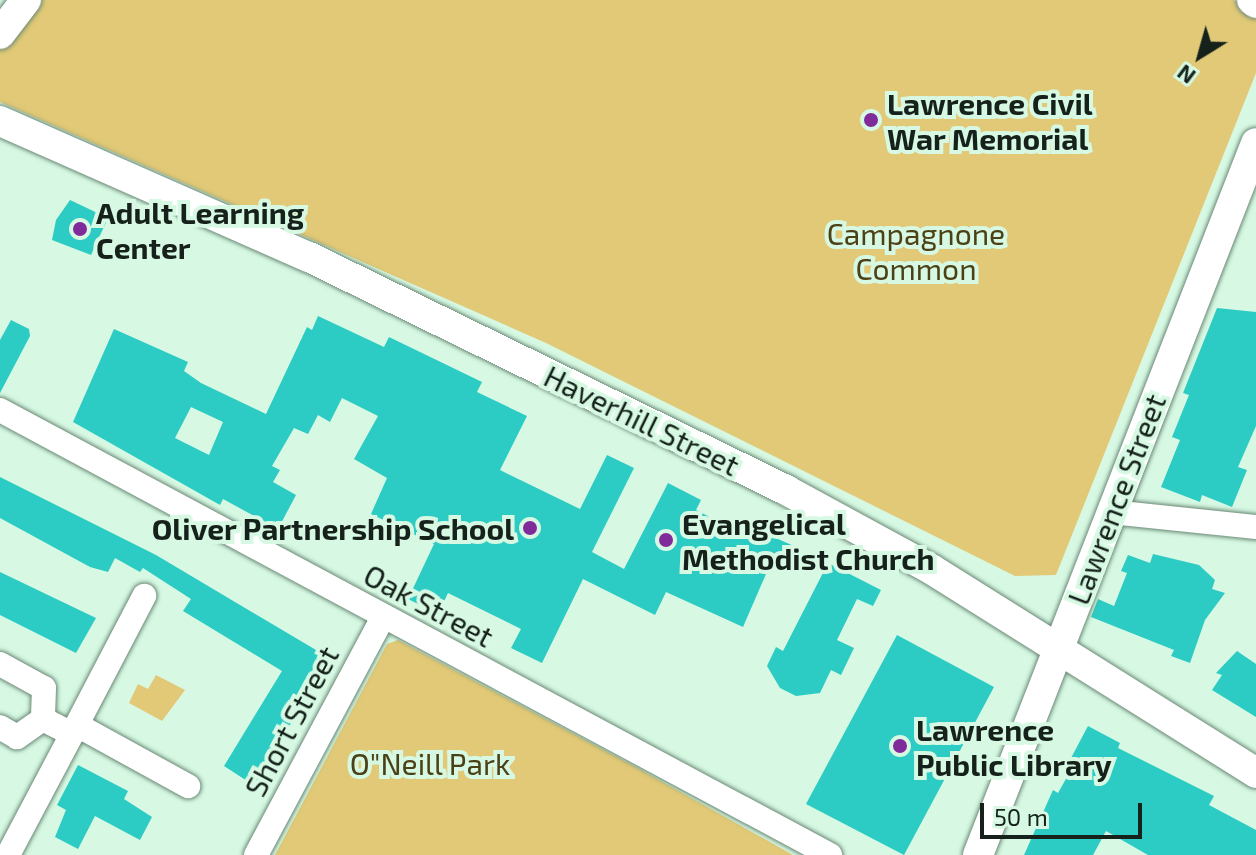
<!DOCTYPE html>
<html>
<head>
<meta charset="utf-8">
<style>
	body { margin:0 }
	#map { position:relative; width:1256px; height:855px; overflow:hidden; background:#d7f9e4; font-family:"Exo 2",sans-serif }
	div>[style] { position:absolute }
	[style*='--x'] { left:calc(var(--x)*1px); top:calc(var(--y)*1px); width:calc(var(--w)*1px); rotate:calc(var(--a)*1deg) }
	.green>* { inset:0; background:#e1c977 }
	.building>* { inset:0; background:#2ccbc3 }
	.roads { filter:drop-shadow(0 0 2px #6a8875) drop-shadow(0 0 2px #6a8875) }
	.minor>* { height:24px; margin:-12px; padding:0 12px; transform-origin:12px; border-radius:12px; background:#fff }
	.major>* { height:30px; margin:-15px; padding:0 15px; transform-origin:15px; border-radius:15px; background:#fff }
	.dots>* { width:22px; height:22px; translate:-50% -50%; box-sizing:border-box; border:4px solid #d7f9e4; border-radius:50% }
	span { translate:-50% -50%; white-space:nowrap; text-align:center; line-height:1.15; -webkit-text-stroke:8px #d7f9e4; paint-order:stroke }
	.poi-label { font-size:30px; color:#15211a; font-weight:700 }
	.left { translate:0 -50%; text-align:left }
	.right { translate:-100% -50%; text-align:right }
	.park-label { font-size:30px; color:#4c4116 }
	.street-label { font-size:30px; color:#15211a }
	.north { position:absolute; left:1160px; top:16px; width:80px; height:80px; -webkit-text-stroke:6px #d7f9e4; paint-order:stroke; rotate:217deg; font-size:22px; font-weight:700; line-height:32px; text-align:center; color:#15211a }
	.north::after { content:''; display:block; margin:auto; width:28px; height:36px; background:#15211a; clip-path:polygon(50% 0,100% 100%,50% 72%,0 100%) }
	.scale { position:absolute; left:980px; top:803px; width:162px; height:36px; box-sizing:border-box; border:4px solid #15211a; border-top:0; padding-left:10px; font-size:24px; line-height:28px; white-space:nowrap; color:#15211a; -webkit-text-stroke:6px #d7f9e4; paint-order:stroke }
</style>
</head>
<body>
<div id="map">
	<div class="green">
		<i style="clip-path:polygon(34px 0,1234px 0,1256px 16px,1256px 73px,1056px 575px,1015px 576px,546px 343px,0 102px,0 44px)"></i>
		<i style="clip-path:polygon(398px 640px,636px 767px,793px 855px,275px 855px,387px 644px)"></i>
		<i style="clip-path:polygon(156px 675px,185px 690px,162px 721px,129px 703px,138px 684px,148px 689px)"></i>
	</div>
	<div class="building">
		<i style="clip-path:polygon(70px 200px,108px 218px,91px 255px,52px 240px,56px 220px)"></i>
		<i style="clip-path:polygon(1217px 308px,1256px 312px,1256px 426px,1238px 467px,1247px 470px,1232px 507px,1202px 495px,1200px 502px,1161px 487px,1180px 440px,1172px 437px,1189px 395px,1183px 393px)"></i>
		<i style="clip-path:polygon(evenodd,318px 316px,384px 347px,389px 337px,482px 382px,477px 392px,527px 416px,500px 470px,580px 509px,607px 455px,634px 468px,592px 552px,624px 569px,668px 483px,701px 500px,696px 510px,729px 527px,732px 519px,794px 546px,782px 573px,769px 567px,743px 627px,666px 592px,655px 615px,583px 579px,542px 663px,511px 648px,521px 629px,448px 593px,438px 614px,408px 599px,434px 544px,371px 514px,387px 478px,354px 459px,378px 416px,342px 398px,330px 422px,318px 415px,308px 434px,294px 428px,272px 466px,280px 470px,273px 482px,296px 495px,278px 529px,223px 499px,220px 505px,73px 422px,114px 329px,188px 362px,184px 371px,201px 383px,266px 414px,307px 327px,312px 330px,318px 316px,191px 407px,223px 422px,209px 455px,175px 438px,191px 407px)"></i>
		<i style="clip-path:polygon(11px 320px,29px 329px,30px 336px,0 393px,0 340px)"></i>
		<i style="clip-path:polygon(0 477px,156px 555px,316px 650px,322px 658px,317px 667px,324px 672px,295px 715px,258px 788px,224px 766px,282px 671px,183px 611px,191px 599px,143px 568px,140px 572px,115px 558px,108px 572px,90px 567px,0 518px)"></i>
		<i style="clip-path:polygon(1153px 554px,1199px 565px,1215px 580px,1212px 589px,1225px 593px,1205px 620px,1190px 663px,1171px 656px,1174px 650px,1091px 617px,1098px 599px,1114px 606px,1127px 573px,1121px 571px,1128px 555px,1150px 563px)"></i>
		<i style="clip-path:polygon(828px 563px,881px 590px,873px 606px,857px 599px,837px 640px,854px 648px,841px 675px,831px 670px,820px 693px,796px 696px,780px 688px,767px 666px,776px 647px,783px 651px)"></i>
		<i style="clip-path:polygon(0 572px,96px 618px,76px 653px,0 615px)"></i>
		<i style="clip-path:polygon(897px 635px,994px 687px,904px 855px,806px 804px)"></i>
		<i style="clip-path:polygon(1237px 651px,1256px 664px,1256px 717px,1212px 690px,1222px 675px,1216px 673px)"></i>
		<i style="clip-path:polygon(1088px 726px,1120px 743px,1118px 748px,1214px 796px,1209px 805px,1256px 830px,1256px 855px,1148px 855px,1106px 831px,1093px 855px,1024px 855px,1053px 790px,1058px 793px,1076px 761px,1071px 758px)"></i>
		<i style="clip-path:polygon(78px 765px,128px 791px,124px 799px,152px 817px,140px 840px,95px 816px,78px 849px,55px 837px,66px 810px,57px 805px)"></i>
	</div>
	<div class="roads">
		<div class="minor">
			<i style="--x:0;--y:410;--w:942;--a:28.2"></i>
			<i style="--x:1111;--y:512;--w:146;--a:5.9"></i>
			<i style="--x:0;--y:664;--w:50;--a:28.6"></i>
			<i style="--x:44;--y:688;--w:31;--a:92"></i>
			<i style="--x:43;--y:719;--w:32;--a:145"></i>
			<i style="--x:17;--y:737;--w:20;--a:-150"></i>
			<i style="--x:77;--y:725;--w:127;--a:28.8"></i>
			<i style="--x:72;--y:734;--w:156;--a:-62.4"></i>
			<i style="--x:8;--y:855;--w:137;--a:-62.1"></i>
			<i style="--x:72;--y:734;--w:33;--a:-153"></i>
			<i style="--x:256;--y:855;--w:270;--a:-61.9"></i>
		</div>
		<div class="major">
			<i style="--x:1252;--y:0;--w:5;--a:37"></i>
			<i style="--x:0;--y:34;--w:43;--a:-52.6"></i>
			<i style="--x:0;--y:121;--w:338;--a:23.8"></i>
			<i style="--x:309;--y:257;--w:531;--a:26.03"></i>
			<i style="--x:786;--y:490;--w:165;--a:28.6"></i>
			<i style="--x:931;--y:569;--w:384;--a:32.1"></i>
			<i style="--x:978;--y:855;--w:764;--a:-68.67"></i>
		</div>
	</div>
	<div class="dots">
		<i style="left:871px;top:120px;background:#802b9a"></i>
		<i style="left:80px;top:229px;background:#802b9a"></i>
		<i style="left:530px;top:528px;background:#802b9a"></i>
		<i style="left:666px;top:540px;background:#802b9a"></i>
		<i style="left:900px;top:746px;background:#802b9a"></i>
	</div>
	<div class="poi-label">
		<span class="left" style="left:887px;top:120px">Lawrence Civil<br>War Memorial</span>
		<span class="left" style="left:96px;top:229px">Adult Learning<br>Center</span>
		<span class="left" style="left:682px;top:540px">Evangelical<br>Methodist Church</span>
		<span class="right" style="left:514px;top:528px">Oliver Partnership School</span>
		<span class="left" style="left:916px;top:746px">Lawrence<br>Public Library</span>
	</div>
	<div class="park-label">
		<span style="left:916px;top:250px">Campagnone<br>Common</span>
		<span style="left:430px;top:763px">O"Neill Park</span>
	</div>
	<div class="street-label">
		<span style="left:642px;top:420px;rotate:26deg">Haverhill Street</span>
		<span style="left:1116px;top:499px;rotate:-69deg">Lawrence Street</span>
		<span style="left:429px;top:605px;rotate:28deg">Oak Street</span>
		<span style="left:291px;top:721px;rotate:-62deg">Short Street</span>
	</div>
	<div class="north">N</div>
	<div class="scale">50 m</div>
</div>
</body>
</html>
